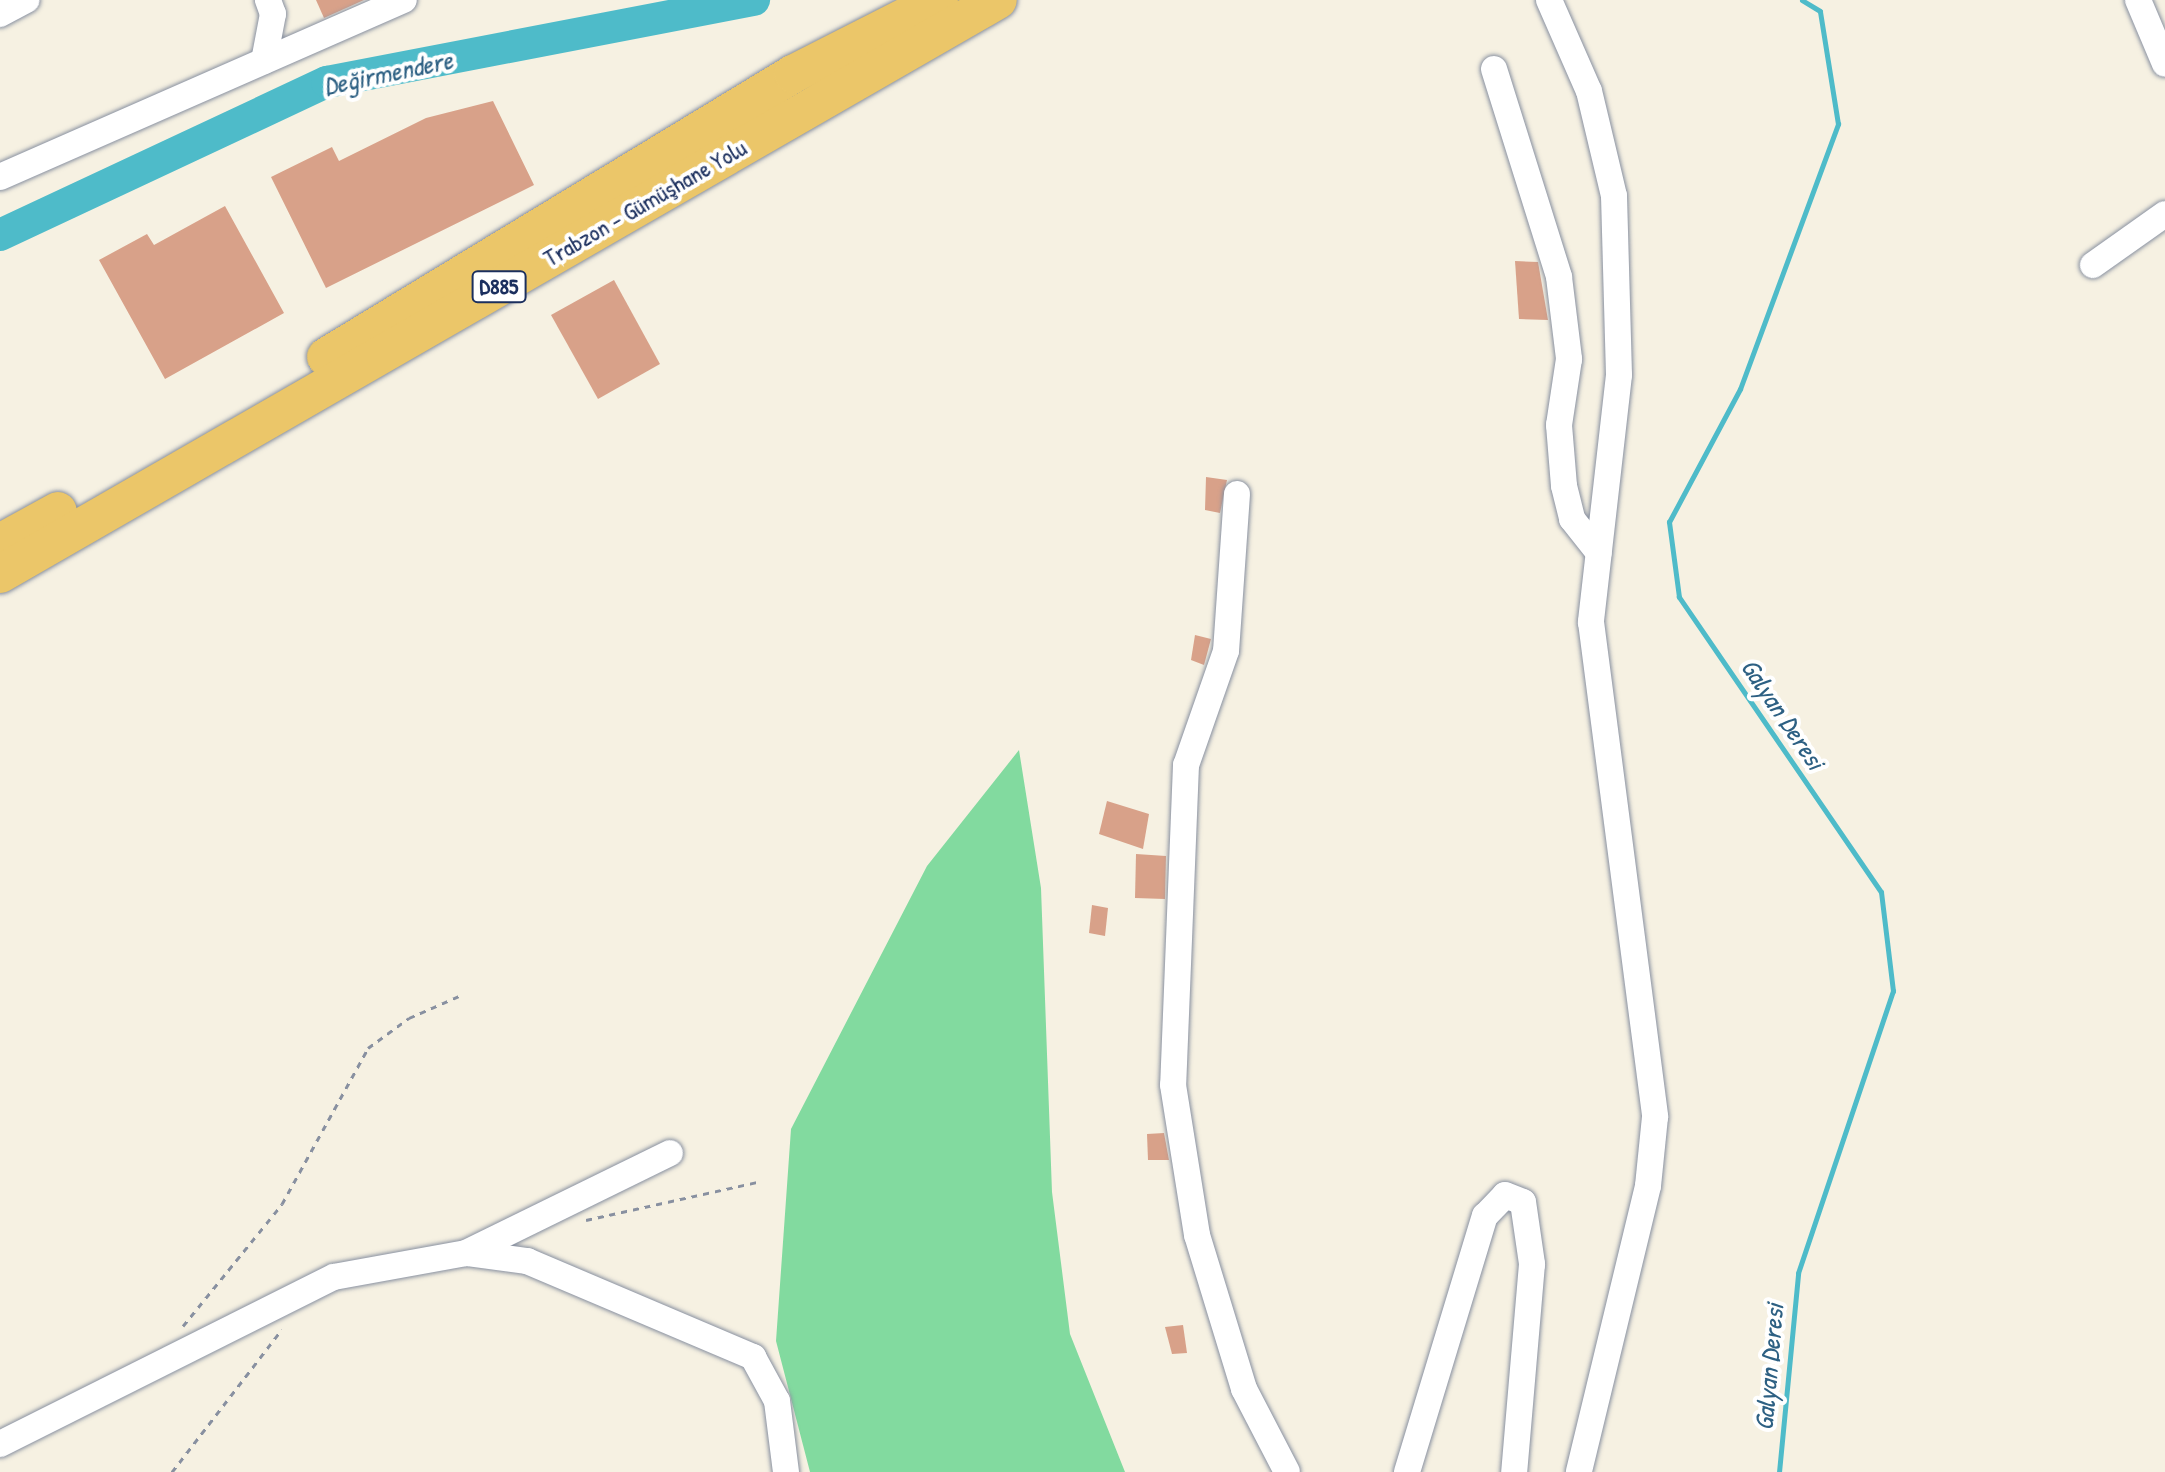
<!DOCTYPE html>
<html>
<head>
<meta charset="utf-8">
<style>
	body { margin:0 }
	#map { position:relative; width:2165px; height:1472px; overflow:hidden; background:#f6f1e2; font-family:"Patrick Hand",sans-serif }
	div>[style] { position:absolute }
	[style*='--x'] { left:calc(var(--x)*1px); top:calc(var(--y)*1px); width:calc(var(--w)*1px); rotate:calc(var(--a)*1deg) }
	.green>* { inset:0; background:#82da9f }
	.stream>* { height:5px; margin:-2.5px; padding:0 2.5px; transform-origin:2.5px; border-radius:2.5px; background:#4ebbc9 }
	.river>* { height:32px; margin:-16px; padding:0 16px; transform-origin:16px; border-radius:16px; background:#4ebbc9 }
	.building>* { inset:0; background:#d8a189 }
	.path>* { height:3px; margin-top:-1.5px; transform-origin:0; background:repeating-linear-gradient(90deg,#8890a0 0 6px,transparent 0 12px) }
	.roads { filter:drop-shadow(0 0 2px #8890a0) drop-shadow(0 0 2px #8890a0) }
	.minor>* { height:26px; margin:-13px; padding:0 13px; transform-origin:13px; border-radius:13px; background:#fff }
	.highway>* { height:38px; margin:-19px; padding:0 19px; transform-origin:19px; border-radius:19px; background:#ebc669 }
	span { translate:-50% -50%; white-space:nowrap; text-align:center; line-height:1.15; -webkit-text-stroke:8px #fff; paint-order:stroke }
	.shield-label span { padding:2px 6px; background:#fff; border:2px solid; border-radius:6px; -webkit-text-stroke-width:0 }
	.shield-label { font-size:22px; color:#1b2f5e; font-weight:700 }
	.street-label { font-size:24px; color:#1b2f5e }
	.water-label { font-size:26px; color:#2d6083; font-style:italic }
</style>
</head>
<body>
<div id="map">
	<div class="green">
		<i style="clip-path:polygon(1019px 750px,1041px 888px,1052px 1192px,1070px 1334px,1125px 1472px,810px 1472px,776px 1341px,791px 1129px,927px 866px)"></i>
	</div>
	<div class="stream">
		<i style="--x:1779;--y:1472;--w:200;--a:-84.5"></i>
		<i style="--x:1798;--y:1273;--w:298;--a:-71.4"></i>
		<i style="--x:1893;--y:991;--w:100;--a:-96.9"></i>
		<i style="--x:1881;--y:892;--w:358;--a:-124.4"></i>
		<i style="--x:1679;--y:597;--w:76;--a:-97.6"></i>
		<i style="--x:1669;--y:522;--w:151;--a:-61.9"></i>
		<i style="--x:1740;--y:389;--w:283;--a:-69.7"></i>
		<i style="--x:1838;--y:124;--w:114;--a:-99.1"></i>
		<i style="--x:1820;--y:11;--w:21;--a:-149"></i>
	</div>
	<div class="river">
		<i style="--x:0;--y:235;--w:361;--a:-25.1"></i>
		<i style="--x:327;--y:82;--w:435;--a:-10.9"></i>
	</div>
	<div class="building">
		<i style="clip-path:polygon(316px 0,364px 0,324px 18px)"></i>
		<i style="clip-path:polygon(493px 101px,534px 185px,326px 288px,271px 177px,332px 147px,339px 161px,426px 118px)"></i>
		<i style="clip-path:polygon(225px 206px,284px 313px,165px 379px,99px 260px,147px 234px,154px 245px)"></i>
		<i style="clip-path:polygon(1515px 261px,1538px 262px,1548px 320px,1519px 319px)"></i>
		<i style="clip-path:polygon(614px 280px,660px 364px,598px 399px,551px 315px)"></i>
		<i style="clip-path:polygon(1206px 477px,1227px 480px,1220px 513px,1205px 510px)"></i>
		<i style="clip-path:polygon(1195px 635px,1211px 639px,1204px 665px,1191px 660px)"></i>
		<i style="clip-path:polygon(1107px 801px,1149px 814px,1143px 849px,1099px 834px)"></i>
		<i style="clip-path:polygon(1136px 854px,1166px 856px,1165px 899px,1135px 898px)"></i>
		<i style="clip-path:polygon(1092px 905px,1108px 908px,1105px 936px,1089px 933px)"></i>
		<i style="clip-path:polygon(1164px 1133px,1169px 1160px,1148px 1160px,1147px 1134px)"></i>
		<i style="clip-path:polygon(1183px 1325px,1187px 1353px,1172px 1354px,1165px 1327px)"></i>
	</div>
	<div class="path">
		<i style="--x:586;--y:1220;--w:176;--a:-12.5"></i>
		<i style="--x:183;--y:1326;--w:157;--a:-50.9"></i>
		<i style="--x:282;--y:1204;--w:178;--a:-61.1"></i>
		<i style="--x:368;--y:1048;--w:51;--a:-36.2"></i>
		<i style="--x:409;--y:1018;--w:55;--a:-23.7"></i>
		<i style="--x:172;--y:1472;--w:180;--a:-52.4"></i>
	</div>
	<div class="roads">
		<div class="minor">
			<i style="--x:1549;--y:0;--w:99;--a:66.3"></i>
			<i style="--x:1589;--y:91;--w:108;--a:76.6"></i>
			<i style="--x:1614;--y:196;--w:179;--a:88.4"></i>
			<i style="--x:1619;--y:375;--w:249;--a:96.5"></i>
			<i style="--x:1591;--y:622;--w:499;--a:82.6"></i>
			<i style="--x:1655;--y:1117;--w:69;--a:95.8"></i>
			<i style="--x:1648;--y:1186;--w:294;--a:103.6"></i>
			<i style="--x:2138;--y:0;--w:69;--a:67.1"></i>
			<i style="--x:0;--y:14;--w:30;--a:-28"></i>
			<i style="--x:264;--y:61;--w:48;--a:-79.2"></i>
			<i style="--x:273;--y:14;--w:15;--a:-110"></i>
			<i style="--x:1494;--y:69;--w:218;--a:72.6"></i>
			<i style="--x:1559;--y:277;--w:83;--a:83"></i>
			<i style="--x:1569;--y:359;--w:67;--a:98.6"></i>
			<i style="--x:1559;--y:425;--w:61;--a:85.3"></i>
			<i style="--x:1564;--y:486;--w:34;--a:76"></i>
			<i style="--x:1572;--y:519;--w:43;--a:51.5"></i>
			<i style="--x:0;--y:177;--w:441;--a:-23.7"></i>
			<i style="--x:2093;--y:265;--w:88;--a:-35.3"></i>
			<i style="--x:1237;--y:494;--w:157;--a:94"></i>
			<i style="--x:1226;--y:651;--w:121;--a:109.3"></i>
			<i style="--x:1186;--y:765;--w:320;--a:92.3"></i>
			<i style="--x:1173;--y:1085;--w:152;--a:80.9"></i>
			<i style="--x:1197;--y:1235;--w:161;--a:73"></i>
			<i style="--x:1244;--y:1389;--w:93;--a:62.6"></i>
			<i style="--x:468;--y:1253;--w:60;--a:7.7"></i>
			<i style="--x:527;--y:1261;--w:246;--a:23"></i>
			<i style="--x:753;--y:1357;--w:50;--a:61.4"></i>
			<i style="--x:777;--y:1401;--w:72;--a:82.8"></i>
			<i style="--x:0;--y:1444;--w:373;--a:-26.6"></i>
			<i style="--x:334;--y:1277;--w:134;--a:-10.3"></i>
			<i style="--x:466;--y:1253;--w:227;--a:-26.1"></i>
			<i style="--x:1407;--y:1472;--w:268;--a:-73.1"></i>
			<i style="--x:1485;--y:1216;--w:29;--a:-46"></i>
			<i style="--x:1505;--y:1195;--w:19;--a:21"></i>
			<i style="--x:1523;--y:1202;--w:63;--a:81.7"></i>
			<i style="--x:1532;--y:1264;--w:209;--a:94.9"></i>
		</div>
		<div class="highway">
			<i style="--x:326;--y:357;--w:546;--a:-31.22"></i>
			<i style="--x:793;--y:74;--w:164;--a:-26.9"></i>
			<i style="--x:0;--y:543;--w:66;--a:-28.9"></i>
			<i style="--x:0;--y:574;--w:1151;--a:-29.91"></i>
		</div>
	</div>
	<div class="shield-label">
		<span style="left:499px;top:287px">D885</span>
	</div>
	<div class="street-label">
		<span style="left:645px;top:203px;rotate:-30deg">Trabzon - Gümüşhane Yolu</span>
	</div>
	<div class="water-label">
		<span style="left:388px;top:73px;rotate:-12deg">Değirmendere</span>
		<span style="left:1783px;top:714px;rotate:56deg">Galyan Deresi</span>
		<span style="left:1769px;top:1367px;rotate:-85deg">Galyan Deresi</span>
	</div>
</div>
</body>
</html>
